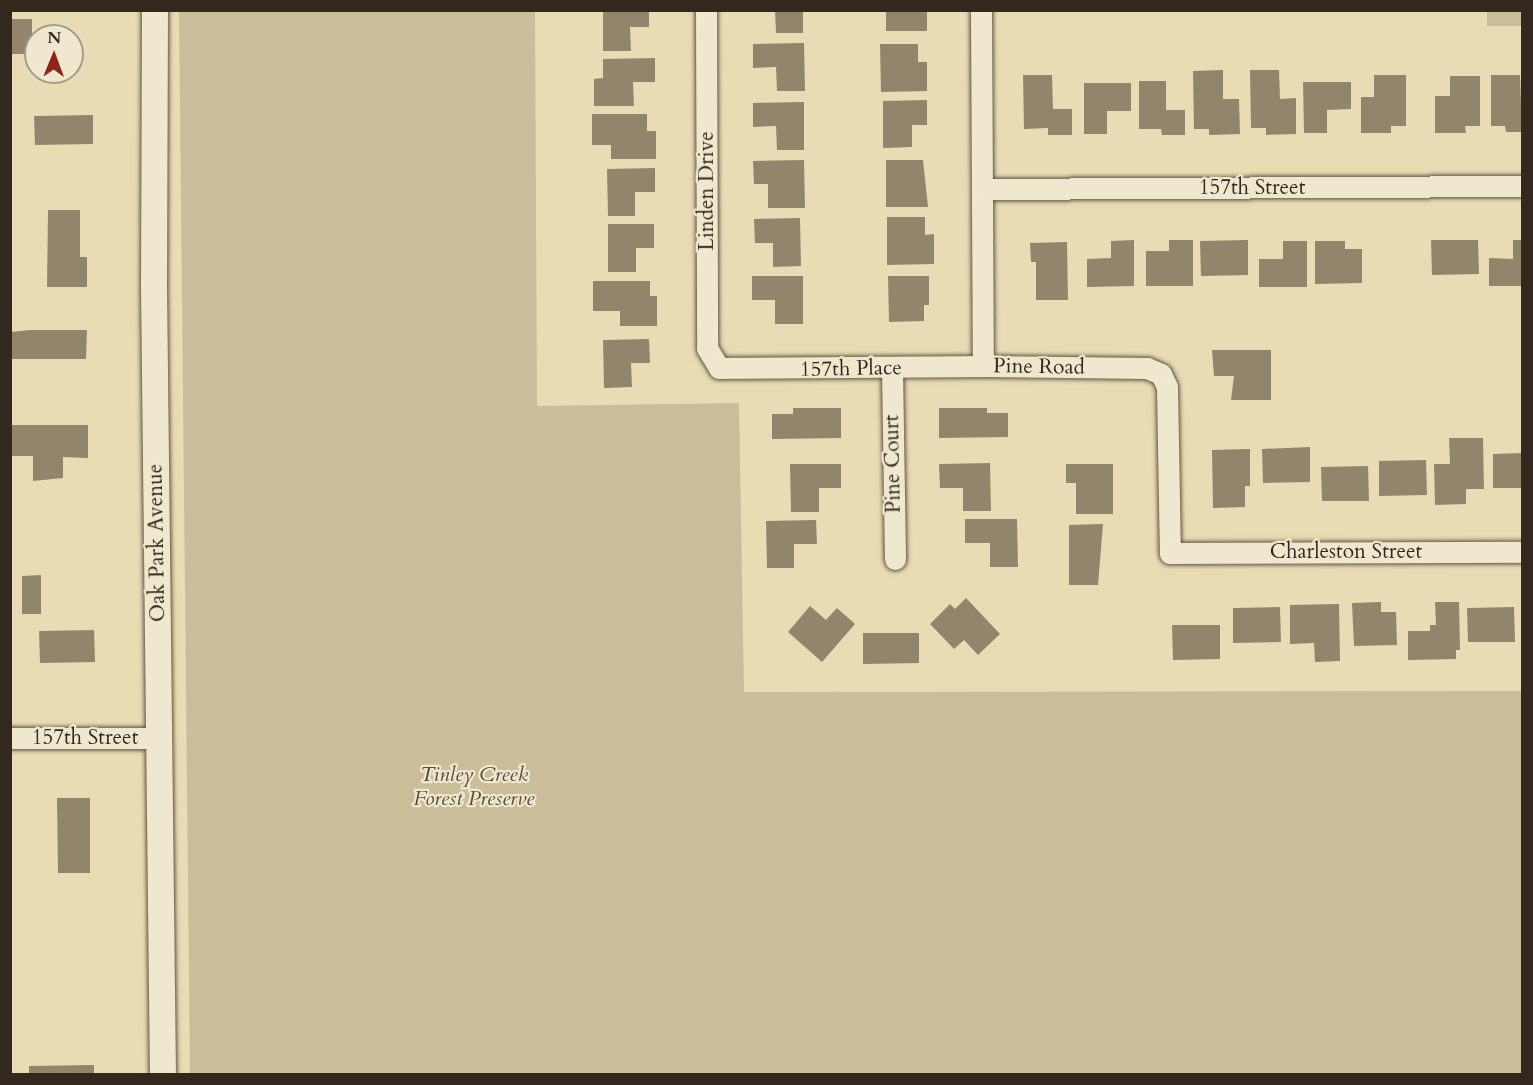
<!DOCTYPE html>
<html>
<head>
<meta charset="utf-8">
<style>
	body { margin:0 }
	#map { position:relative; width:1533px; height:1085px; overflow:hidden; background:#e8dcb4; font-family:Cardo,serif }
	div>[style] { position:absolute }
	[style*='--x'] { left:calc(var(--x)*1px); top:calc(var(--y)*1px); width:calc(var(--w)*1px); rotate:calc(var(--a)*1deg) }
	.green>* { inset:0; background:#c9bd9a }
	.building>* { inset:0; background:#91866c }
	.roads { filter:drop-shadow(0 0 2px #605544) drop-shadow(0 0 2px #605544) }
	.minor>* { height:21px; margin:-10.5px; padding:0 10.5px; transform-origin:10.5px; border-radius:10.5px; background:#f0e8ce }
	.tertiary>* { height:26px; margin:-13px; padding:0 13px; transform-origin:13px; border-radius:13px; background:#f0e8ce }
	span { translate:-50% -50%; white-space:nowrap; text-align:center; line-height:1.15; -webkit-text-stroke:4.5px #f0e8ce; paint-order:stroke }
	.street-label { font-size:21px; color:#33281e }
	.park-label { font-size:21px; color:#584d3d; font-style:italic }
	.frame { position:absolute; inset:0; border:12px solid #33281e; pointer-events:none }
	.north { position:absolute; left:24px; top:24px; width:60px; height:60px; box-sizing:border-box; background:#f0e8ce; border:2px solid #a49b88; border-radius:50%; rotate:1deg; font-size:16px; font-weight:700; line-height:24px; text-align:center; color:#33281e }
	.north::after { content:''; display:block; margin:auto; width:21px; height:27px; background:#8f2418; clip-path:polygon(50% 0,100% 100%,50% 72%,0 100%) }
</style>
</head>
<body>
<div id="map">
	<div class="green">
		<i style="clip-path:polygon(179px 11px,535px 11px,537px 406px,739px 403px,744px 692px,1522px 691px,1522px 1074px,190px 1074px)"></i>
		<i style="clip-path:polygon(1487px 11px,1522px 11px,1522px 26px,1487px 26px)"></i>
	</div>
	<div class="building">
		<i style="clip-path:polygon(603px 10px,649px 10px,649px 27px,630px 27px,631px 51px,603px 51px)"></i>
		<i style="clip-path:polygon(775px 10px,803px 10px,803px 33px,776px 33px)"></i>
		<i style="clip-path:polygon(886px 10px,927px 10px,927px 31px,886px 31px)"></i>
		<i style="clip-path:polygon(10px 19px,32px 19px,32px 54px,10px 54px)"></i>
		<i style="clip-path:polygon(804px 43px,805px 91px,777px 91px,776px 67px,753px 68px,753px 44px)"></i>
		<i style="clip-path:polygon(880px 44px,918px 44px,918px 62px,927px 62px,927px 91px,881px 92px)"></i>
		<i style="clip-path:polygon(655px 58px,655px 82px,633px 82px,634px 106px,594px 106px,594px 79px,603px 78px,603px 59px)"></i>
		<i style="clip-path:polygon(1223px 70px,1223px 99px,1239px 99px,1240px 134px,1209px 135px,1209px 129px,1194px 129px,1193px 71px)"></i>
		<i style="clip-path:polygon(1250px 70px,1279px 70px,1280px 99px,1296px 98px,1296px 134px,1266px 135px,1266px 128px,1251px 128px)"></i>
		<i style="clip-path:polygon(1023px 75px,1052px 75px,1053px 109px,1072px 109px,1072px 135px,1048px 135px,1048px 128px,1024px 129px)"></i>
		<i style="clip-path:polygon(1374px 75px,1406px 75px,1406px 126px,1391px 126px,1391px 133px,1361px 133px,1361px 97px,1374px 97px)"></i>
		<i style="clip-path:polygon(1491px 75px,1520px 75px,1522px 132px,1506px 132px,1505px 126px,1491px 126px)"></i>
		<i style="clip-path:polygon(1450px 76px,1480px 76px,1480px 126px,1465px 126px,1466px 133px,1435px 133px,1435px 96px,1450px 96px)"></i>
		<i style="clip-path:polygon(1139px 81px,1166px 81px,1166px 110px,1185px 110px,1185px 135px,1162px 135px,1161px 129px,1139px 129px)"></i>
		<i style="clip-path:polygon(1303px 82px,1351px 82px,1351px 109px,1327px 110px,1327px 133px,1304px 133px)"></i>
		<i style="clip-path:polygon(1084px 83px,1131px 83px,1131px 111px,1107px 111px,1107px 134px,1084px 134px)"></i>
		<i style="clip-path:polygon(927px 100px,927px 125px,912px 125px,912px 147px,883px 148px,883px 101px)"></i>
		<i style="clip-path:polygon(804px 102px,804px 150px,777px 150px,776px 126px,753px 127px,753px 103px)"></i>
		<i style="clip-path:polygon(592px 114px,647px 114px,647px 131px,656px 131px,656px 159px,611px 159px,611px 145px,592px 145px)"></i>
		<i style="clip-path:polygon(93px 115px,93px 144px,35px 145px,34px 116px)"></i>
		<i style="clip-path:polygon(804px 160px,805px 208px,768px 208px,768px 184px,754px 184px,753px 161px)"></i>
		<i style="clip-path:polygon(886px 160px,923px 160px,928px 207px,886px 207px)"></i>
		<i style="clip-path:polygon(655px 168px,655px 192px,635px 192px,635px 216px,608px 216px,607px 169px)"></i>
		<i style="clip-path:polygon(48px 210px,80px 210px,80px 257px,87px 257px,87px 287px,47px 287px)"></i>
		<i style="clip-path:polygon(887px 217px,925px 217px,925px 235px,934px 234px,934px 264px,887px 265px)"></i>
		<i style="clip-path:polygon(800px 218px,801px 266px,773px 267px,773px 243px,755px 243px,754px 219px)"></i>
		<i style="clip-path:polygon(608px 224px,654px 224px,654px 248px,636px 248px,636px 272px,608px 272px)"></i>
		<i style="clip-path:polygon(1134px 240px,1134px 286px,1087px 287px,1087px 259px,1111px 258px,1111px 241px)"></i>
		<i style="clip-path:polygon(1169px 240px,1193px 240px,1193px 286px,1146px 286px,1146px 251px,1169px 251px)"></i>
		<i style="clip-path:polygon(1248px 240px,1248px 275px,1201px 276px,1200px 241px)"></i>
		<i style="clip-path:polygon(1431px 240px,1478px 240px,1479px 274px,1432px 275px)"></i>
		<i style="clip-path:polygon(1513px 240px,1522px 240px,1522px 286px,1489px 286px,1489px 258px,1513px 259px)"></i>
		<i style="clip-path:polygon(1283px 241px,1307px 241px,1307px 287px,1259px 287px,1259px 259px,1283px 259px)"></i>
		<i style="clip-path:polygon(1315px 241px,1345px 241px,1345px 249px,1362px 249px,1362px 283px,1315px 284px)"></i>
		<i style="clip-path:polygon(1067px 242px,1068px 300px,1036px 300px,1036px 262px,1031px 262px,1030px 243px)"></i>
		<i style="clip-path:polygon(752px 276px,803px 276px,803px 324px,775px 324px,775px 300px,752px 300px)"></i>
		<i style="clip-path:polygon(888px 276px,929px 276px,929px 305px,924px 305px,924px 321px,889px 322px)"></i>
		<i style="clip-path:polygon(593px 281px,650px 281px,650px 296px,657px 296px,657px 326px,620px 326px,620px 311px,593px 311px)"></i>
		<i style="clip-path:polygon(31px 330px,87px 330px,86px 359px,10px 359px,10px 332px)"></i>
		<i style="clip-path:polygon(649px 339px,650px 363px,631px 363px,632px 387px,604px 388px,603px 340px)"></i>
		<i style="clip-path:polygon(1212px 350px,1271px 350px,1271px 400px,1231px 400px,1234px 376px,1214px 376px)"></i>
		<i style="clip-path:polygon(793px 408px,841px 408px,841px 438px,772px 439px,772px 414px,793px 414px)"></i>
		<i style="clip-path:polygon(939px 408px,987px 408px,987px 413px,1008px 413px,1008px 437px,939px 438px)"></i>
		<i style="clip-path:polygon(10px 425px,88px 425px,88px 458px,63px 457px,63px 478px,33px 481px,33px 456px,10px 456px)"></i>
		<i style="clip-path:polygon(1449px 438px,1483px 438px,1484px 489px,1466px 489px,1466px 504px,1435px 505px,1434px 464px,1450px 464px)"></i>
		<i style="clip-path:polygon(1310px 447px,1310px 482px,1263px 483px,1262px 449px)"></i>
		<i style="clip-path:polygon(1250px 449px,1250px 486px,1245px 486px,1245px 507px,1213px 508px,1212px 450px)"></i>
		<i style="clip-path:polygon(1522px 453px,1522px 488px,1493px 488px,1493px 454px)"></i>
		<i style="clip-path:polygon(1426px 460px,1427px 495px,1379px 496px,1379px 461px)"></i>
		<i style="clip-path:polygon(990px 463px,991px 511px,963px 511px,963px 488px,940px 488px,939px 464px)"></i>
		<i style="clip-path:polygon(790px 464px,841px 464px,841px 488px,819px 488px,819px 512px,791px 512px)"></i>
		<i style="clip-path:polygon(1066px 464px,1113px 464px,1113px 514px,1076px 514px,1076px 483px,1066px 483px)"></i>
		<i style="clip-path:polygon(1368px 466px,1369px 501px,1322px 501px,1321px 467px)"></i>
		<i style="clip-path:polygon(965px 519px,1017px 519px,1018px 567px,990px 567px,990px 543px,965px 543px)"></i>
		<i style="clip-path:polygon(816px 520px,817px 544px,794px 544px,794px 568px,767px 568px,766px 521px)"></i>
		<i style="clip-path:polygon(1103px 524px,1098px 585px,1069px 585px,1069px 525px)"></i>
		<i style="clip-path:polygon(41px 575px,41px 614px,22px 614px,22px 576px)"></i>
		<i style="clip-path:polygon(966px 598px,1000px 634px,978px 655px,964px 640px,954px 649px,930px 624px,950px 604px,955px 609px)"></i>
		<i style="clip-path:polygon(1381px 602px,1381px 612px,1396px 612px,1397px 645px,1354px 646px,1352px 603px)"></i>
		<i style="clip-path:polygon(1435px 602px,1459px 602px,1460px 650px,1456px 650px,1456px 659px,1408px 660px,1408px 631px,1430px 631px,1430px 625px,1436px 625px)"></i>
		<i style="clip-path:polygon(1339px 604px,1340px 661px,1315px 662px,1314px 643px,1290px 644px,1290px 605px)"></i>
		<i style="clip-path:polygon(810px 606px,826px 620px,837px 608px,855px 624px,822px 662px,788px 632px)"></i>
		<i style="clip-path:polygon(1280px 607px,1281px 642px,1233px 643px,1233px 608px)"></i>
		<i style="clip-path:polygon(1514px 607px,1515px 642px,1468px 642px,1467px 608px)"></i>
		<i style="clip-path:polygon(1172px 625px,1220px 625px,1220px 659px,1173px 660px)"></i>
		<i style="clip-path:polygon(94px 630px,95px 662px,40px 663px,39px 631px)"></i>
		<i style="clip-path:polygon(863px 633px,919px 633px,919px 663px,863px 664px)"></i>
		<i style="clip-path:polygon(57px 798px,90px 798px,90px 873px,58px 873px)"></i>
		<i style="clip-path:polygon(94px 1065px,94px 1074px,29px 1074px,29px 1066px)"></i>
	</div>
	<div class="roads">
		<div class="minor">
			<i style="--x:706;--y:10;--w:338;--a:89.8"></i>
			<i style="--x:707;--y:348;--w:23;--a:59"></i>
			<i style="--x:719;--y:368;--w:264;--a:-0.4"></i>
			<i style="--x:981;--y:10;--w:356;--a:89.7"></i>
			<i style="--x:983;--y:366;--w:164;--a:0.7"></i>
			<i style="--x:1147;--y:368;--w:15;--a:23"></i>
			<i style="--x:1161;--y:374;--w:14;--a:65"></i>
			<i style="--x:1167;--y:387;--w:166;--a:89"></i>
			<i style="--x:1170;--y:553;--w:352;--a:-0.2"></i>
			<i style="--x:982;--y:189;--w:540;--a:-0.32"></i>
			<i style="--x:892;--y:368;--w:191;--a:89.1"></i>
			<i style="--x:10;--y:738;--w:149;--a:0"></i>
		</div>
		<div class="tertiary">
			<i style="--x:155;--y:10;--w:275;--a:90.2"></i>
			<i style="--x:154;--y:285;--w:789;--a:89.35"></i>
		</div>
	</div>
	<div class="street-label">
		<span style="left:1252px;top:188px">157th Street</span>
		<span style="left:707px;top:191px;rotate:-90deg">Linden Drive</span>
		<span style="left:1039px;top:367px;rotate:1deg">Pine Road</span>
		<span style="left:851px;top:369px;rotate:-1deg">157th Place</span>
		<span style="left:893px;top:464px;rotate:-91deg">Pine Court</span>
		<span style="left:157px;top:543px;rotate:-91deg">Oak Park Avenue</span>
		<span style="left:1346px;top:552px">Charleston Street</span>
		<span style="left:85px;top:738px">157th Street</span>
	</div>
	<div class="park-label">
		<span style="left:474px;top:787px">Tinley Creek<br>Forest Preserve</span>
	</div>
	<div class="frame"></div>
	<div class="north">N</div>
</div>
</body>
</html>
